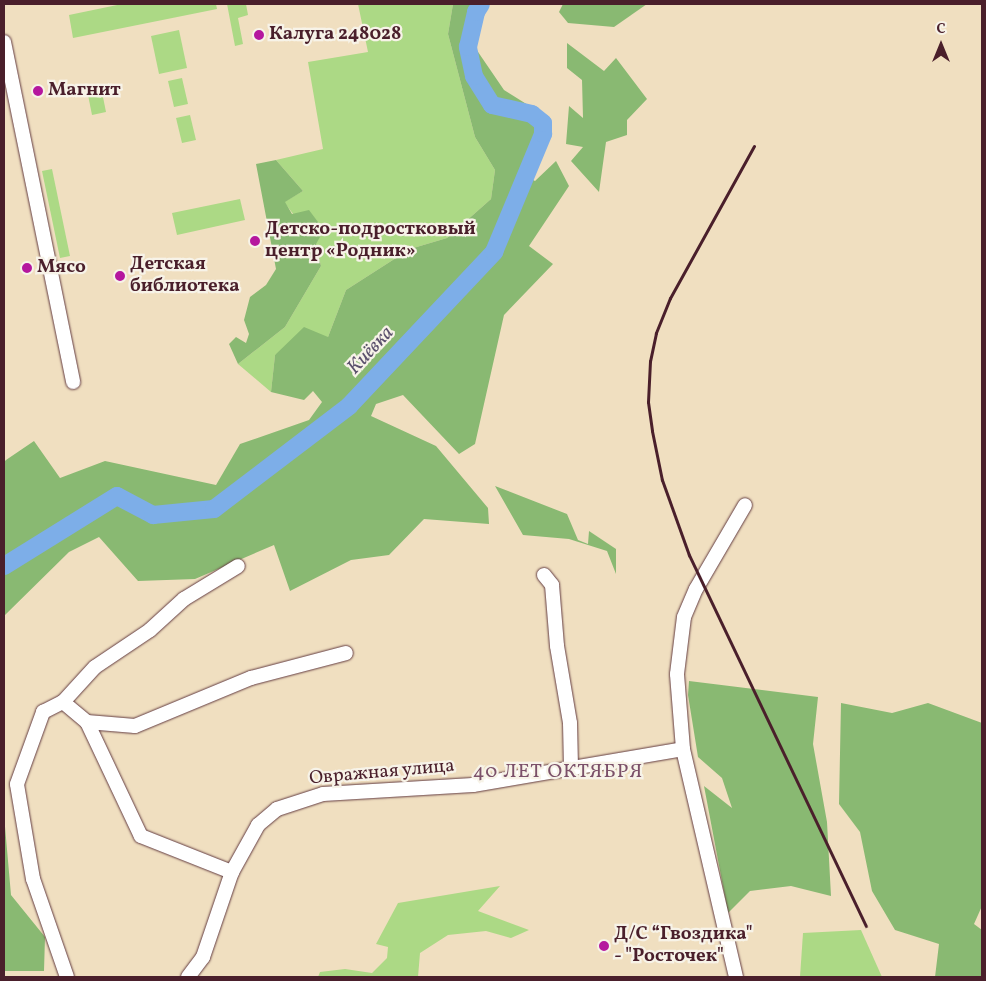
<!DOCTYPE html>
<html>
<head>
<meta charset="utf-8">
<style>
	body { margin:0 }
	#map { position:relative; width:986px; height:981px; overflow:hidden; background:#f0dfc0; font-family:Vollkorn,serif }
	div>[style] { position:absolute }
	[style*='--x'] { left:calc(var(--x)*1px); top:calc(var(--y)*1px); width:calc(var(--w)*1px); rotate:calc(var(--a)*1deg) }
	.green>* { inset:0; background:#acd985 }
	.forest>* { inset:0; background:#89b972 }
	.river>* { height:18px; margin:-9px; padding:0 9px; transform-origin:9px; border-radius:9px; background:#7daee8 }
	.roads { filter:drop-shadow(0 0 1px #633c41) drop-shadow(0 0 1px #633c41) }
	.minor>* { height:14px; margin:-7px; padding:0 7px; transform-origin:7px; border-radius:7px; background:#fff }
	.rail>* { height:3px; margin:-1.5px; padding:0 1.5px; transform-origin:1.5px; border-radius:1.5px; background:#4a1f2b }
	.dots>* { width:14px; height:14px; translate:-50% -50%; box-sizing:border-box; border:2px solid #f7f3e8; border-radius:50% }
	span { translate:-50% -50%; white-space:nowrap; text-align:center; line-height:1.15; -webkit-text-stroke:4.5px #f7f3e8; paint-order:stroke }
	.poi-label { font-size:19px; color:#4a1f2b; font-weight:700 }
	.left { translate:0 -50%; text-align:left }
	.street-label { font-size:19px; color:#4a1f2b }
	.water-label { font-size:20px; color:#5c516d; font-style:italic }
	.neighbourhood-label { font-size:20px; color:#7b5069; letter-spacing:1px }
	.frame { position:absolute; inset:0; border:5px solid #4a1f2b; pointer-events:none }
	.north { position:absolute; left:916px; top:20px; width:50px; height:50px; -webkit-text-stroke:4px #f7f3e8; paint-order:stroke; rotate:0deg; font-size:14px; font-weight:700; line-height:20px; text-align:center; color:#4a1f2b }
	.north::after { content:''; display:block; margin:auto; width:18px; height:22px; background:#4a1f2b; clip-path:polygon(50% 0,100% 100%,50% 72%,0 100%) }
</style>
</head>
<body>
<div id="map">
	<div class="green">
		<i style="clip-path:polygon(122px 4px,216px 4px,217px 9px,73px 38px,69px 15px)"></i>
		<i style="clip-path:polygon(227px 4px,246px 4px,248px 15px,238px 18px,243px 44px,235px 46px)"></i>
		<i style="clip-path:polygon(358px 4px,453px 4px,448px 34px,475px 137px,495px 170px,491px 199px,447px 238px,410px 249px,346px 290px,328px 337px,275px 355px,271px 392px,238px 364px,285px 327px,321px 266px,316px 244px,284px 202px,303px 191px,276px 160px,323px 149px,308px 62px,368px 52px)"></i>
		<i style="clip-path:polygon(179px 30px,187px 68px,159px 74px,151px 36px)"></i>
		<i style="clip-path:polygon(182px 78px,188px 104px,174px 107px,168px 81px)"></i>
		<i style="clip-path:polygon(101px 87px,106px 112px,92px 115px,87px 90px)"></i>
		<i style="clip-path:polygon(190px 115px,196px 140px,182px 143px,176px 118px)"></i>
		<i style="clip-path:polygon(52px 169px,70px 256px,60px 258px,42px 171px)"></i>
		<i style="clip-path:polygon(240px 199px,245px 220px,177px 235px,172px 213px)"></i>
		<i style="clip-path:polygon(500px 886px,478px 911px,529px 930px,511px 938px,486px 931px,448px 935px,420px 953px,418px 977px,318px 977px,320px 972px,345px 969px,372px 973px,387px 958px,388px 947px,376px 944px,398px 903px)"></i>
		<i style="clip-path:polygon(861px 930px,882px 977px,800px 977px,803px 933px)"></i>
	</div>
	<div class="forest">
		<i style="clip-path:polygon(453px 4px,483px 4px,476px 49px,504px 90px,544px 115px,526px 176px,535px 181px,556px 161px,569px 186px,529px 246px,553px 264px,504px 315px,475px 444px,459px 454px,403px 395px,376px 404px,371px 416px,436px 446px,488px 508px,489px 524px,424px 519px,389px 555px,351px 560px,290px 591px,274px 545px,195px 579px,138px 581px,99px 537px,69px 552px,4px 616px,4px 462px,6px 460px,34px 441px,60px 478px,105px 461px,216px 485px,240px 444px,309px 420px,322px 402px,313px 391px,304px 400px,271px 392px,275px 355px,304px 327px,328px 337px,346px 290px,410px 249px,447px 238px,491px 199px,495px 170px,475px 137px,448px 34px)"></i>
		<i style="clip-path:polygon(563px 4px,647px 4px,614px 27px,568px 23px,559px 12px)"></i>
		<i style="clip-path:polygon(567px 43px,604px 71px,616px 58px,647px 99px,627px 120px,627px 135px,606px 142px,599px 192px,571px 161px,583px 147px,566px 144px,569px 106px,583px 118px,582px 80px,567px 68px)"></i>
		<i style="clip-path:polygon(276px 160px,303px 191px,285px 202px,292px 214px,309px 210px,324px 230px,316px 244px,321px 266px,285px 327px,238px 364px,229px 344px,236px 337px,246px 343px,249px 334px,244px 320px,250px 297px,266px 285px,276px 269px,256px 164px)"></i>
		<i style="clip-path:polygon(495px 486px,567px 514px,578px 540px,588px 544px,589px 531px,616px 549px,616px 574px,607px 551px,569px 539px,523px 535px)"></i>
		<i style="clip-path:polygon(689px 681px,818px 697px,813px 744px,827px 822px,831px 896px,791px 886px,750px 891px,728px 913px,704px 786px,732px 808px,722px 778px,698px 757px,688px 695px)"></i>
		<i style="clip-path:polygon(841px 703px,892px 713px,928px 703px,982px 723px,982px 906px,974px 924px,982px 930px,982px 977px,935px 977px,939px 944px,895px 930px,872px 891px,860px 832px,839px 804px)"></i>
		<i style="clip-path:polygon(4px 815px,11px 895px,45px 937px,44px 971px,4px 971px)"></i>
	</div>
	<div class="river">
		<i style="--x:4;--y:566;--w:133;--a:-31.8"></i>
		<i style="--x:117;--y:496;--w:41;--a:27.8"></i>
		<i style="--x:153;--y:515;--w:61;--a:-5.6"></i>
		<i style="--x:214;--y:509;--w:170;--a:-37.3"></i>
		<i style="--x:349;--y:406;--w:212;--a:-46.7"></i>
		<i style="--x:494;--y:252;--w:128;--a:-67.4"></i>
		<i style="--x:543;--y:134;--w:11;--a:-90"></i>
		<i style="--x:543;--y:123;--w:14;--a:-141"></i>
		<i style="--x:532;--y:114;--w:41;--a:-167.3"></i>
		<i style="--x:492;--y:105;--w:34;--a:-122"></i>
		<i style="--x:474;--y:76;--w:30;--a:-102"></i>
		<i style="--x:468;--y:47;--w:36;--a:-77"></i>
		<i style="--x:476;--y:12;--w:9;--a:-58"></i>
	</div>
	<div class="roads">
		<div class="minor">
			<i style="--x:4;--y:42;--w:347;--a:78.5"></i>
			<i style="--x:544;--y:575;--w:13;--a:51"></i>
			<i style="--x:552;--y:585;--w:61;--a:85.3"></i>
			<i style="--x:557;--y:646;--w:78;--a:80.4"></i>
			<i style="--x:570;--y:723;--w:45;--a:88.7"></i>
			<i style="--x:63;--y:702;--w:31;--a:40"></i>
			<i style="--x:87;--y:722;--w:126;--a:64.7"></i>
			<i style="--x:141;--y:836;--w:98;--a:21.6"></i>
			<i style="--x:87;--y:722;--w:48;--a:4.8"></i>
			<i style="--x:135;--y:726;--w:126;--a:-22.5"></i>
			<i style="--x:251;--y:678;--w:98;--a:-14.7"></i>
			<i style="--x:67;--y:977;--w:104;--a:-109.1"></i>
			<i style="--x:33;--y:879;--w:96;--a:-99.6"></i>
			<i style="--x:17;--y:784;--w:77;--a:-70.1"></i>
			<i style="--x:43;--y:712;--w:22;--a:-27"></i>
			<i style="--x:63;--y:702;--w:47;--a:-47.6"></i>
			<i style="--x:95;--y:667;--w:66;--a:-33.9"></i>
			<i style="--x:150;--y:630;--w:46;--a:-42.4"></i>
			<i style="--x:184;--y:599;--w:63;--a:-31.4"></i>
			<i style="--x:188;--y:977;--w:25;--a:-53"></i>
			<i style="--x:203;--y:957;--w:90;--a:-71.2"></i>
			<i style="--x:232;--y:872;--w:54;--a:-61"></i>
			<i style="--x:258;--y:825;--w:25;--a:-40"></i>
			<i style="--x:277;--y:809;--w:48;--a:-18.1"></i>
			<i style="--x:323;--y:794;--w:150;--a:-3.4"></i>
			<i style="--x:473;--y:785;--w:213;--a:-9.7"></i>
			<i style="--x:736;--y:977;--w:234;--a:-103.1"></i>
			<i style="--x:683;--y:749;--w:75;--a:-94.6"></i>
			<i style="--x:677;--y:674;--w:57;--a:-83"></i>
			<i style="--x:684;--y:617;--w:30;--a:-67"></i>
			<i style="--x:696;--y:589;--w:97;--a:-59.7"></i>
		</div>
	</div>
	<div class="rail">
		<i style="--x:754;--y:146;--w:174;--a:118.9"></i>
		<i style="--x:670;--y:298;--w:38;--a:112"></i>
		<i style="--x:656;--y:333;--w:29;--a:102"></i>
		<i style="--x:650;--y:361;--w:41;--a:92.8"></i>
		<i style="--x:648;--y:402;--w:29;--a:82"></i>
		<i style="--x:652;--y:431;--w:50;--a:78.5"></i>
		<i style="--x:662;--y:480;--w:80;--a:70.2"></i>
		<i style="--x:689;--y:555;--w:411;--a:64.5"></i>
	</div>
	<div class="dots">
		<i style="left:259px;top:35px;background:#b5179e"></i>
		<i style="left:38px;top:91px;background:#b5179e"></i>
		<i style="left:255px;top:241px;background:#b5179e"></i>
		<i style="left:27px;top:268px;background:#b5179e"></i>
		<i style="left:120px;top:276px;background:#b5179e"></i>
		<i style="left:604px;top:946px;background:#b5179e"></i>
	</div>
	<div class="poi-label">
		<span class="left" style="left:269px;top:35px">Калуга 248028</span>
		<span class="left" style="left:48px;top:91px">Магнит</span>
		<span class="left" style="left:265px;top:241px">Детско-подростковый<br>центр «Родник»</span>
		<span class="left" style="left:130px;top:276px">Детская<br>библиотека</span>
		<span class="left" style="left:37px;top:268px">Мясо</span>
		<span class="left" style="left:614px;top:946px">Д/С “Гвоздика"<br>- "Росточек"</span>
	</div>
	<div class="street-label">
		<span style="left:382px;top:773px;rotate:-5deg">Овражная улица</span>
	</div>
	<div class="water-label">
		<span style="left:371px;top:351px;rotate:-47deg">Киёвка</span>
	</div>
	<div class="neighbourhood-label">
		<span style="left:558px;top:772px">40 ЛЕТ ОКТЯБРЯ</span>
	</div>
	<div class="frame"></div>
	<div class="north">С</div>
</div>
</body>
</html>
